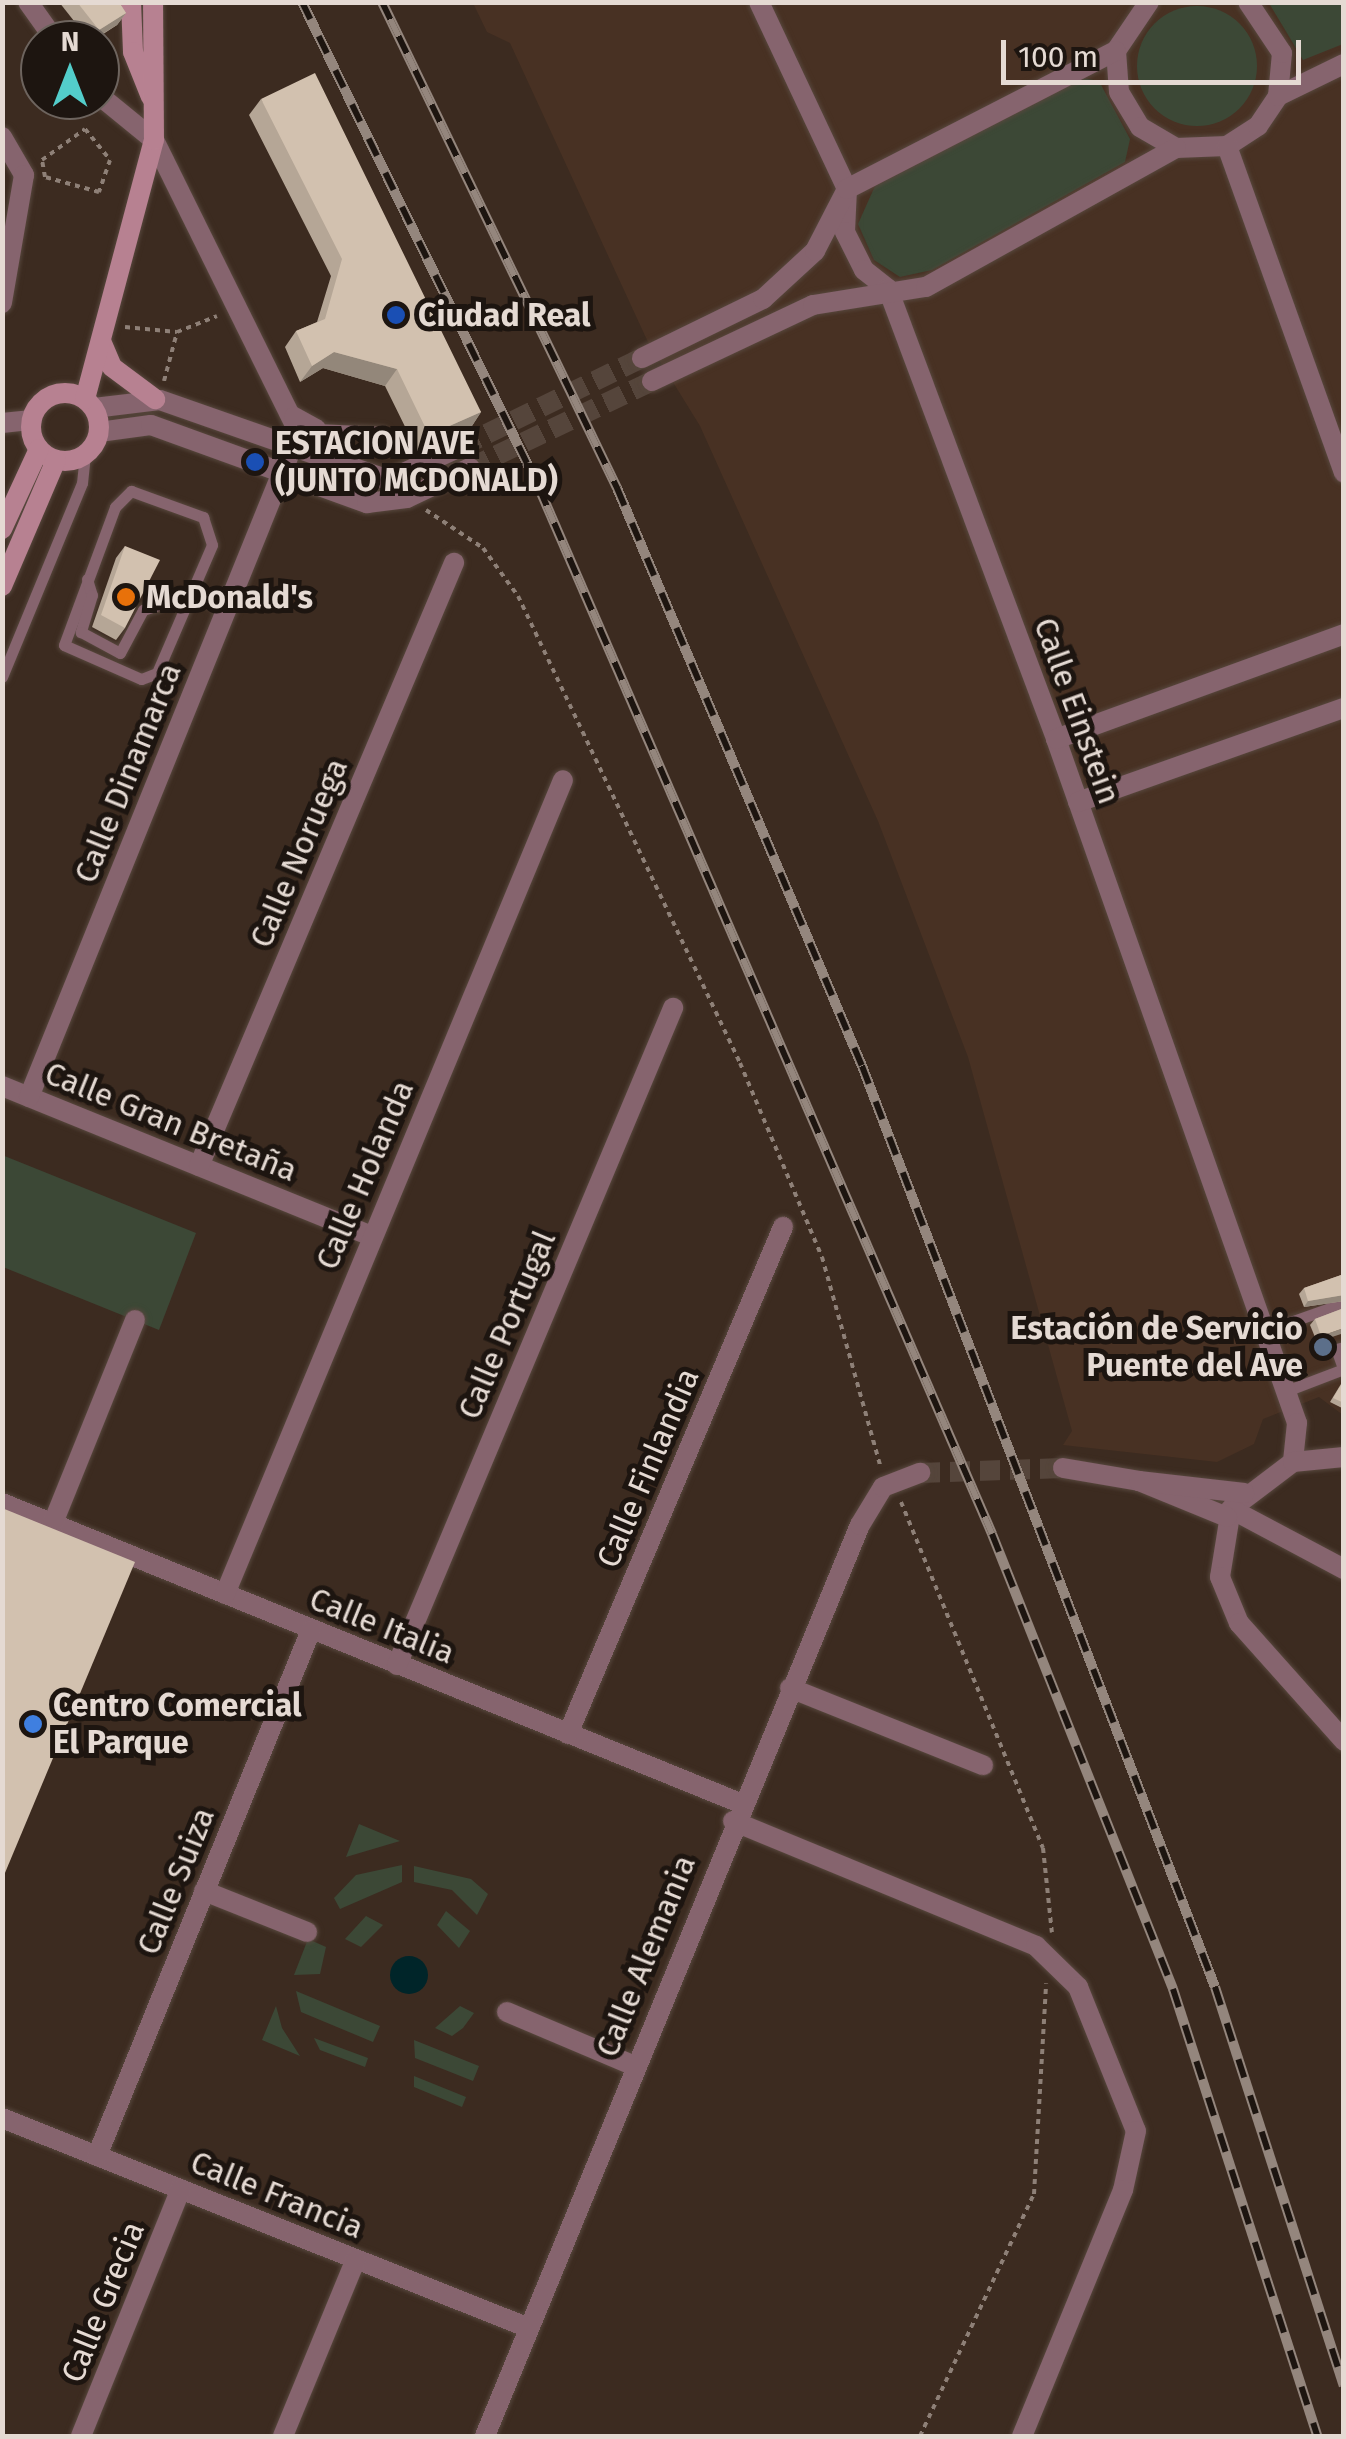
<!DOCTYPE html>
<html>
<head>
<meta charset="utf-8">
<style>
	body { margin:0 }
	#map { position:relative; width:1346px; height:2439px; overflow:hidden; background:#3c2b20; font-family:"Fira Sans",sans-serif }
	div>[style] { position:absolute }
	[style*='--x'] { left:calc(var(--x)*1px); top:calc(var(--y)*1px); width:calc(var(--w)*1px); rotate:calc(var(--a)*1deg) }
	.built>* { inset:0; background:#483123 }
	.green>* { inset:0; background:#3c4836 }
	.round { border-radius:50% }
	.water>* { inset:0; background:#002529 }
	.street-tunnel>* { height:20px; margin-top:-10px; transform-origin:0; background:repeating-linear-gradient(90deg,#55453b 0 20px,transparent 0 30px) }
	.path>* { height:4px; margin-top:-2px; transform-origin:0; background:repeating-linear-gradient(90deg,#8e8077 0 5px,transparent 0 10px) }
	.roads { filter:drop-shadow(0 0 2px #57473d) drop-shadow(0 0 2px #57473d) }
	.lane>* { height:11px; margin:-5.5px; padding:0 5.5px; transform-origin:5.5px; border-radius:5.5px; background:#86646e }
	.street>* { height:20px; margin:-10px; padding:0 10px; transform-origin:10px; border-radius:10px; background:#86646e }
	.secondary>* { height:20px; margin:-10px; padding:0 10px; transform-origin:10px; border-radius:10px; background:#b78191 }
	.secondary>.ring { margin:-10px; padding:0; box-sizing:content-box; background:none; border:20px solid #b78191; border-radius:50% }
	.rail>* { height:10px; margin-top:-5px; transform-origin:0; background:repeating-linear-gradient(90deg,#1d1510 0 19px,#94867d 0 38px); box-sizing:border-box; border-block:2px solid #94867d }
	.wall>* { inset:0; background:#b5a696 }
	.shaded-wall>* { inset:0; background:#93877a }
	.building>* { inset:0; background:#d2c1af }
	.dots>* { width:28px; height:28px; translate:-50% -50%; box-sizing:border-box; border:5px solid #1d1510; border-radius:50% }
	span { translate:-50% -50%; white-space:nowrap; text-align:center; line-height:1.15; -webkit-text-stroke:10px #1d1510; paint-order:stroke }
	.poi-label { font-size:32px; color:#e5dad3; font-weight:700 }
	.left { translate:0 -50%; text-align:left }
	.right { translate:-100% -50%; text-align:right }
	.street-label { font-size:32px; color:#e5dad3 }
	.frame { position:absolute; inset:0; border:5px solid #e5dad3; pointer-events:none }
	.north { position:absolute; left:20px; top:20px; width:100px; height:100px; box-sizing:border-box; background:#1d1510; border:2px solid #6d645e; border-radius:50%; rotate:0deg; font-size:28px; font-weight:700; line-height:40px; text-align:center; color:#e5dad3 }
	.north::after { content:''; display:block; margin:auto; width:35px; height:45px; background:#53cdca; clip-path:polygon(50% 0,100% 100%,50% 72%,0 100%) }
	.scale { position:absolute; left:1001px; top:40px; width:300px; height:45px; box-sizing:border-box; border:5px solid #e5dad3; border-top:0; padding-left:12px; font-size:30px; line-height:35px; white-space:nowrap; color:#e5dad3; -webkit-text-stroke:8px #1d1510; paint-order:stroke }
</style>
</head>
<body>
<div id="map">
	<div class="built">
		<i style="clip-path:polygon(473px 3px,1343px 3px,1343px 1415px,1319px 1397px,1263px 1419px,1254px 1444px,1217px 1462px,1063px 1445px,1072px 1431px,968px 1057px,878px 821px,700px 426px,647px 340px,510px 43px,487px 32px)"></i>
	</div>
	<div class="green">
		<i style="clip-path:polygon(1269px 3px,1343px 3px,1343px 44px,1303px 60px)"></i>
		<i class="round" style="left:1137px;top:6px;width:120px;height:120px"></i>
		<i style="clip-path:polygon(1083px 78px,1099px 81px,1130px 139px,1125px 162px,932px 270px,900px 277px,874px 260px,858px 224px,875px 186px)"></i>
		<i style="clip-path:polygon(2px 1155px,196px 1233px,159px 1330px,3px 1267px)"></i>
		<i style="clip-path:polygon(359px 1824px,400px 1841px,346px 1857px)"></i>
		<i style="clip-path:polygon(402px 1865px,402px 1882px,340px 1909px,334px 1898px,356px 1875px)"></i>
		<i style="clip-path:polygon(414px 1866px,471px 1879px,488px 1894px,477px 1915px,452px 1890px,414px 1882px)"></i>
		<i style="clip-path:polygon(446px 1911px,470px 1931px,459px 1948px,437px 1925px)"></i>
		<i style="clip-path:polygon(366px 1916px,383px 1925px,361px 1947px,345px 1939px)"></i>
		<i style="clip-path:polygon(308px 1939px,326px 1947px,320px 1974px,294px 1975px)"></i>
		<i style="clip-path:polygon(296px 1991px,380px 2026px,373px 2042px,301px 2012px)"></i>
		<i style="clip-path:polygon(276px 2006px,282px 2028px,300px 2056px,262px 2040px)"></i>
		<i style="clip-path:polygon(460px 2006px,474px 2013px,463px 2028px,452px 2036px,435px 2028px)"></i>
		<i style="clip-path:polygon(314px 2038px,368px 2058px,365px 2067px,320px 2050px)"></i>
		<i style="clip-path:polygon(414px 2040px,479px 2066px,473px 2081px,415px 2058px)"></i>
		<i style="clip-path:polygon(414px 2076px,466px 2097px,462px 2107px,414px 2087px)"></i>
	</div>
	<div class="water">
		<i class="round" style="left:390px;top:1956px;width:38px;height:38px"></i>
	</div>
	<div class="street-tunnel">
		<i style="--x:460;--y:447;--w:203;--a:-26.1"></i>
		<i style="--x:470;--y:468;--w:202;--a:-25.5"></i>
		<i style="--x:920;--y:1473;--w:143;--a:-2"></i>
	</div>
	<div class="path">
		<i style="--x:85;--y:129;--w:40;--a:51"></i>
		<i style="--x:110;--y:160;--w:34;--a:109"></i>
		<i style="--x:99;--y:192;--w:56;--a:-164.5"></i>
		<i style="--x:45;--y:177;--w:17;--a:-100"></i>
		<i style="--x:42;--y:160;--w:53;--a:-35.8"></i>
		<i style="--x:125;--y:327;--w:52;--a:5.5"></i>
		<i style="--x:177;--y:332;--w:43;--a:-21.8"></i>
		<i style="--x:164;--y:381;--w:51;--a:-75.1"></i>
		<i style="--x:426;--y:510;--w:69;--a:33.7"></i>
		<i style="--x:483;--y:548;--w:59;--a:53.9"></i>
		<i style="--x:518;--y:596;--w:517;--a:64.57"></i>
		<i style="--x:740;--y:1063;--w:211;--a:67.1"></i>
		<i style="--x:822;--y:1257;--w:219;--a:74.4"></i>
		<i style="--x:901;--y:1502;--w:374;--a:67.7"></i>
		<i style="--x:1043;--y:1848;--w:85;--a:84"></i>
		<i style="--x:920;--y:2436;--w:268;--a:-64.8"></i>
		<i style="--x:1034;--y:2194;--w:211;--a:-86.7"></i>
	</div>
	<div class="roads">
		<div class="lane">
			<i style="--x:316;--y:429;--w:67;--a:2.6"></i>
			<i style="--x:131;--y:491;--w:77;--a:19.9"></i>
			<i style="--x:203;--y:517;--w:29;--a:72"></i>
			<i style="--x:212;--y:545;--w:139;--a:113.3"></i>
			<i style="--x:157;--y:673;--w:17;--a:159"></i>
			<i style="--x:141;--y:679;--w:84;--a:-156.2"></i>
			<i style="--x:64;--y:645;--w:147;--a:-69.7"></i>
			<i style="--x:115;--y:507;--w:23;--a:-45"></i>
			<i style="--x:87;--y:579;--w:17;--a:73"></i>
			<i style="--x:92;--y:595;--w:39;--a:107"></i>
			<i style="--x:81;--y:632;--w:44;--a:28.3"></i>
			<i style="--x:120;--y:653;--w:49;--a:-61.9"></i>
			<i style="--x:143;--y:610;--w:51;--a:-18.4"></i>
			<i style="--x:191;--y:594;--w:40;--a:23.4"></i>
			<i style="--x:2;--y:677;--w:210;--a:-67.6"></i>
			<i style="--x:82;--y:483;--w:28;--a:-84"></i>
			<i style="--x:1265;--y:1331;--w:84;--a:-19.5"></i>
			<i style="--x:1343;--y:1368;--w:20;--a:-110"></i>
			<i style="--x:1336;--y:1349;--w:8;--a:-14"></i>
			<i style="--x:1286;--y:1391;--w:62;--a:-20.8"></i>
		</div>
		<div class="street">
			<i style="--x:28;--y:2;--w:47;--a:54.6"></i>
			<i style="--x:759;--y:2;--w:207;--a:64.8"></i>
			<i style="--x:847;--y:189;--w:43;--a:92.7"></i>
			<i style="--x:845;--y:232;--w:42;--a:63.4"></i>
			<i style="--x:864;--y:270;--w:31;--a:38"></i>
			<i style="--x:888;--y:289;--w:480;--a:69.5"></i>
			<i style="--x:1056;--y:739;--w:725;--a:70.59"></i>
			<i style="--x:1297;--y:1423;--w:39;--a:96"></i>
			<i style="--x:1149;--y:2;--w:59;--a:124"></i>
			<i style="--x:1116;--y:51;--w:41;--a:85.8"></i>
			<i style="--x:1119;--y:92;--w:41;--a:59"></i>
			<i style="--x:1140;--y:127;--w:42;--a:30.3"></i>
			<i style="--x:1176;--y:148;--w:51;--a:-2.2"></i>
			<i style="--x:1227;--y:146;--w:37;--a:-33"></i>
			<i style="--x:1258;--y:126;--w:36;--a:-56"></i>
			<i style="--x:1278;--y:96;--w:43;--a:-84.7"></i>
			<i style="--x:1282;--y:53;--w:61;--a:-123.7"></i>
			<i style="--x:100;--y:96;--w:70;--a:39.2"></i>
			<i style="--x:154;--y:140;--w:322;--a:63.7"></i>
			<i style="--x:1278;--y:96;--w:73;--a:-25.9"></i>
			<i style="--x:2;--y:137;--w:44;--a:59.9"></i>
			<i style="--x:24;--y:175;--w:130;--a:99.8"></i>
			<i style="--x:1227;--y:146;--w:347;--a:70.3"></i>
			<i style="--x:642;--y:358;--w:135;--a:-26"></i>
			<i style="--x:763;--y:299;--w:71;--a:-42.7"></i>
			<i style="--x:815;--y:251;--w:70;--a:-62.7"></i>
			<i style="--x:847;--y:189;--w:302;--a:-27.2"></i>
			<i style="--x:652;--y:381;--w:178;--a:-25.3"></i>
			<i style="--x:813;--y:305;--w:114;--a:-9.1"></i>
			<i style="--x:926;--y:287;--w:286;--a:-29.1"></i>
			<i style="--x:94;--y:408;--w:66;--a:-6.9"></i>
			<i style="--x:160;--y:400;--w:242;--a:19.3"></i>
			<i style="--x:388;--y:480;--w:79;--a:-24.6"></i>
			<i style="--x:2;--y:423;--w:30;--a:-6"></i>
			<i style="--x:99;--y:432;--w:52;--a:-7.7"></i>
			<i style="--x:151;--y:425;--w:230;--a:19.9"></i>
			<i style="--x:367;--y:503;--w:40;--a:-7.1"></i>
			<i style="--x:407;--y:498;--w:70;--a:-25.5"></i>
			<i style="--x:1056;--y:739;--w:307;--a:-20"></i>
			<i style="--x:1078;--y:802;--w:282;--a:-19.5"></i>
			<i style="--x:2;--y:1086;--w:399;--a:22.1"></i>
			<i style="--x:29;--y:1097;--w:716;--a:-67.95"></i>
			<i style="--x:298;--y:433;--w:18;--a:-13"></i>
			<i style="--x:316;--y:429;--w:25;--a:-151"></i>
			<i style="--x:199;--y:1166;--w:655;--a:-67.08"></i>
			<i style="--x:1293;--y:1462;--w:78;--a:142.8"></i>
			<i style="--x:1231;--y:1509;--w:69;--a:99.2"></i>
			<i style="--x:1220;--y:1577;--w:50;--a:67.6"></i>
			<i style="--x:1239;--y:1623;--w:158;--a:48.3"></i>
			<i style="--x:1293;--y:1462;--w:51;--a:-5.6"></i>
			<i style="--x:1063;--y:1468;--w:77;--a:9.7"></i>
			<i style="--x:2;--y:1503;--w:797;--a:22.12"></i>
			<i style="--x:1231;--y:1509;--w:128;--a:28"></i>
			<i style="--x:1227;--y:1517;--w:95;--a:-157.8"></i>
			<i style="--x:1139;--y:1481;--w:106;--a:6.5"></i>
			<i style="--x:53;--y:1523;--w:219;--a:-68"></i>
			<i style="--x:225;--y:1594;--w:881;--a:-67.45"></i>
			<i style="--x:397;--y:1665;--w:713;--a:-67.21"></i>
			<i style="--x:790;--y:1688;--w:208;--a:21.8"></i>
			<i style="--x:568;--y:1734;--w:551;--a:-67.02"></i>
			<i style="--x:733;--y:1821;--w:328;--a:22.4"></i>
			<i style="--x:1036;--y:1946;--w:59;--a:44.3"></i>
			<i style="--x:1078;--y:1987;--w:155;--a:68.1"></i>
			<i style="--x:1136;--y:2131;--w:60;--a:102.4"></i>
			<i style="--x:1123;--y:2190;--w:266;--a:112.3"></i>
			<i style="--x:204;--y:1891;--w:111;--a:21.7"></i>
			<i style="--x:507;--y:2012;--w:139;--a:22.9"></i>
			<i style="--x:2;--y:2118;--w:567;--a:21.73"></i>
			<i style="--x:97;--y:2156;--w:568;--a:-67.86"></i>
			<i style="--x:81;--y:2436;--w:266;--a:-68"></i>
			<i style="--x:283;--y:2436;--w:191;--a:-67.6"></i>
			<i style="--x:485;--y:2436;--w:985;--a:-67.63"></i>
			<i style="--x:860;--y:1525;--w:44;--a:-58.8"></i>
			<i style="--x:883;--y:1487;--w:40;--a:-21"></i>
		</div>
		<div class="secondary">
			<i style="--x:131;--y:2;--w:50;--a:87.7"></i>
			<i style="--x:133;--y:52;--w:48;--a:68.2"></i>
			<i style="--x:101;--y:341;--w:28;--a:67"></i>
			<i style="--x:112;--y:367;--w:54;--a:36.7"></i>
			<i class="ring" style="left:31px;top:393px;width:48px;height:48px"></i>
			<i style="--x:85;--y:399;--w:268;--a:-75.1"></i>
			<i style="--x:154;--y:140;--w:138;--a:-90.4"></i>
			<i style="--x:2;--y:529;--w:88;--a:-65.2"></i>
			<i style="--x:2;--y:586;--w:137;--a:-66.8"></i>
		</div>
	</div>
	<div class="rail">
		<i style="--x:302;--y:2;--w:541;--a:64"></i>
		<i style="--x:539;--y:488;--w:1140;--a:66.58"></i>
		<i style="--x:992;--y:1534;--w:490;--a:68.3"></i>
		<i style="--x:1173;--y:1989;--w:470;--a:72.1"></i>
		<i style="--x:382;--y:2;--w:540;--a:64.19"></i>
		<i style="--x:617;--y:488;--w:628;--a:67.03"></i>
		<i style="--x:862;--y:1066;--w:986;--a:69.03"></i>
		<i style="--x:1215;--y:1987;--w:419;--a:72.1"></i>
	</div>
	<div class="wall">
		<i style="clip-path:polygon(59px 2px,119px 2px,126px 13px,117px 25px,94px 40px,89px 40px)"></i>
		<i style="clip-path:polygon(261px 99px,481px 412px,470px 429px,417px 451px,385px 386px,323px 368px,300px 382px,285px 347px,296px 331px,317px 322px,331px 276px,249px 115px)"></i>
		<i style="clip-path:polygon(125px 546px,125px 628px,116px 640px,92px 627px,116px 558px)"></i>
		<i style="clip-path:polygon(1344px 1274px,1344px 1301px,1304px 1307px,1299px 1294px,1304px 1288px)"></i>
		<i style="clip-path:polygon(1344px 1308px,1317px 1342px,1310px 1325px,1315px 1319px)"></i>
		<i style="clip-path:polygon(1344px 1379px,1344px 1409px,1330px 1402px)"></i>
	</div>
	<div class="shaded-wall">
		<i style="clip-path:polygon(126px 13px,117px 25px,92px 40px,99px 30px)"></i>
		<i style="clip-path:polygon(334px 352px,397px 369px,385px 386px,323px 368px,300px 382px,312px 366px)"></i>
		<i style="clip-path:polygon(481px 412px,470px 429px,417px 451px,429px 435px)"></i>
		<i style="clip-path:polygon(1344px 1295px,1344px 1301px,1304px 1307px,1308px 1301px)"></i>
		<i style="clip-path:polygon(1344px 1328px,1344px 1333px,1317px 1342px,1321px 1336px)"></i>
	</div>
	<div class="building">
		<i style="clip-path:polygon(77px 2px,119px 2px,126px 13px,99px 30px)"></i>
		<i style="clip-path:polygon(315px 73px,481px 412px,429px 435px,397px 369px,334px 352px,312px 366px,296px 331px,325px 319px,342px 259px,261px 99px)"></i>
		<i style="clip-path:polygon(125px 546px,160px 560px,125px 628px,101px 615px)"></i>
		<i style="clip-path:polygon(1344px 1274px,1344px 1295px,1308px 1301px,1304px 1288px)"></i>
		<i style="clip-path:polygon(1344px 1308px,1344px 1328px,1321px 1336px,1315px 1319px)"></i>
		<i style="clip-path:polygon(1344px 1380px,1344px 1403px,1333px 1398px)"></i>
		<i style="clip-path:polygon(2px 1508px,135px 1562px,2px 1880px)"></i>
	</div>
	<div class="dots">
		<i style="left:396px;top:315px;background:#1a4fb4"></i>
		<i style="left:255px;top:462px;background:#1a4fb4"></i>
		<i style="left:126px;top:597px;background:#e8710a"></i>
		<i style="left:1323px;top:1347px;background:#5c6f8a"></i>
		<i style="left:33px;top:1724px;background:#3f7fe0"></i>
	</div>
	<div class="poi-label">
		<span class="left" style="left:418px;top:315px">Ciudad Real</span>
		<span class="left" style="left:275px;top:462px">ESTACION AVE<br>(JUNTO MCDONALD)</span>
		<span class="left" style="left:146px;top:597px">McDonald's</span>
		<span class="right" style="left:1303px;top:1347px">Estación de Servicio<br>Puente del Ave</span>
		<span class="left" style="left:53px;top:1724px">Centro Comercial<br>El Parque</span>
	</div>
	<div class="street-label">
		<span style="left:1077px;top:711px;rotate:70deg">Calle Einstein</span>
		<span style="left:128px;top:773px;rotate:-68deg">Calle Dinamarca</span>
		<span style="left:299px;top:853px;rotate:-67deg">Calle Noruega</span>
		<span style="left:171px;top:1122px;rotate:22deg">Calle Gran Bretaña</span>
		<span style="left:365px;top:1175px;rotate:-67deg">Calle Holanda</span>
		<span style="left:507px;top:1325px;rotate:-67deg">Calle Portugal</span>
		<span style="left:648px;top:1468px;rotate:-67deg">Calle Finlandia</span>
		<span style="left:382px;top:1626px;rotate:22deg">Calle Italia</span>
		<span style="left:176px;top:1881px;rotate:-68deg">Calle Suiza</span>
		<span style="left:646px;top:1956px;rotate:-68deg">Calle Alemania</span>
		<span style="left:277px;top:2195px;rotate:22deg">Calle Francia</span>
		<span style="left:103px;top:2302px;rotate:-68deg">Calle Grecia</span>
	</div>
	<div class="frame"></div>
	<div class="north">N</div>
	<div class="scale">100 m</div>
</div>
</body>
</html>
